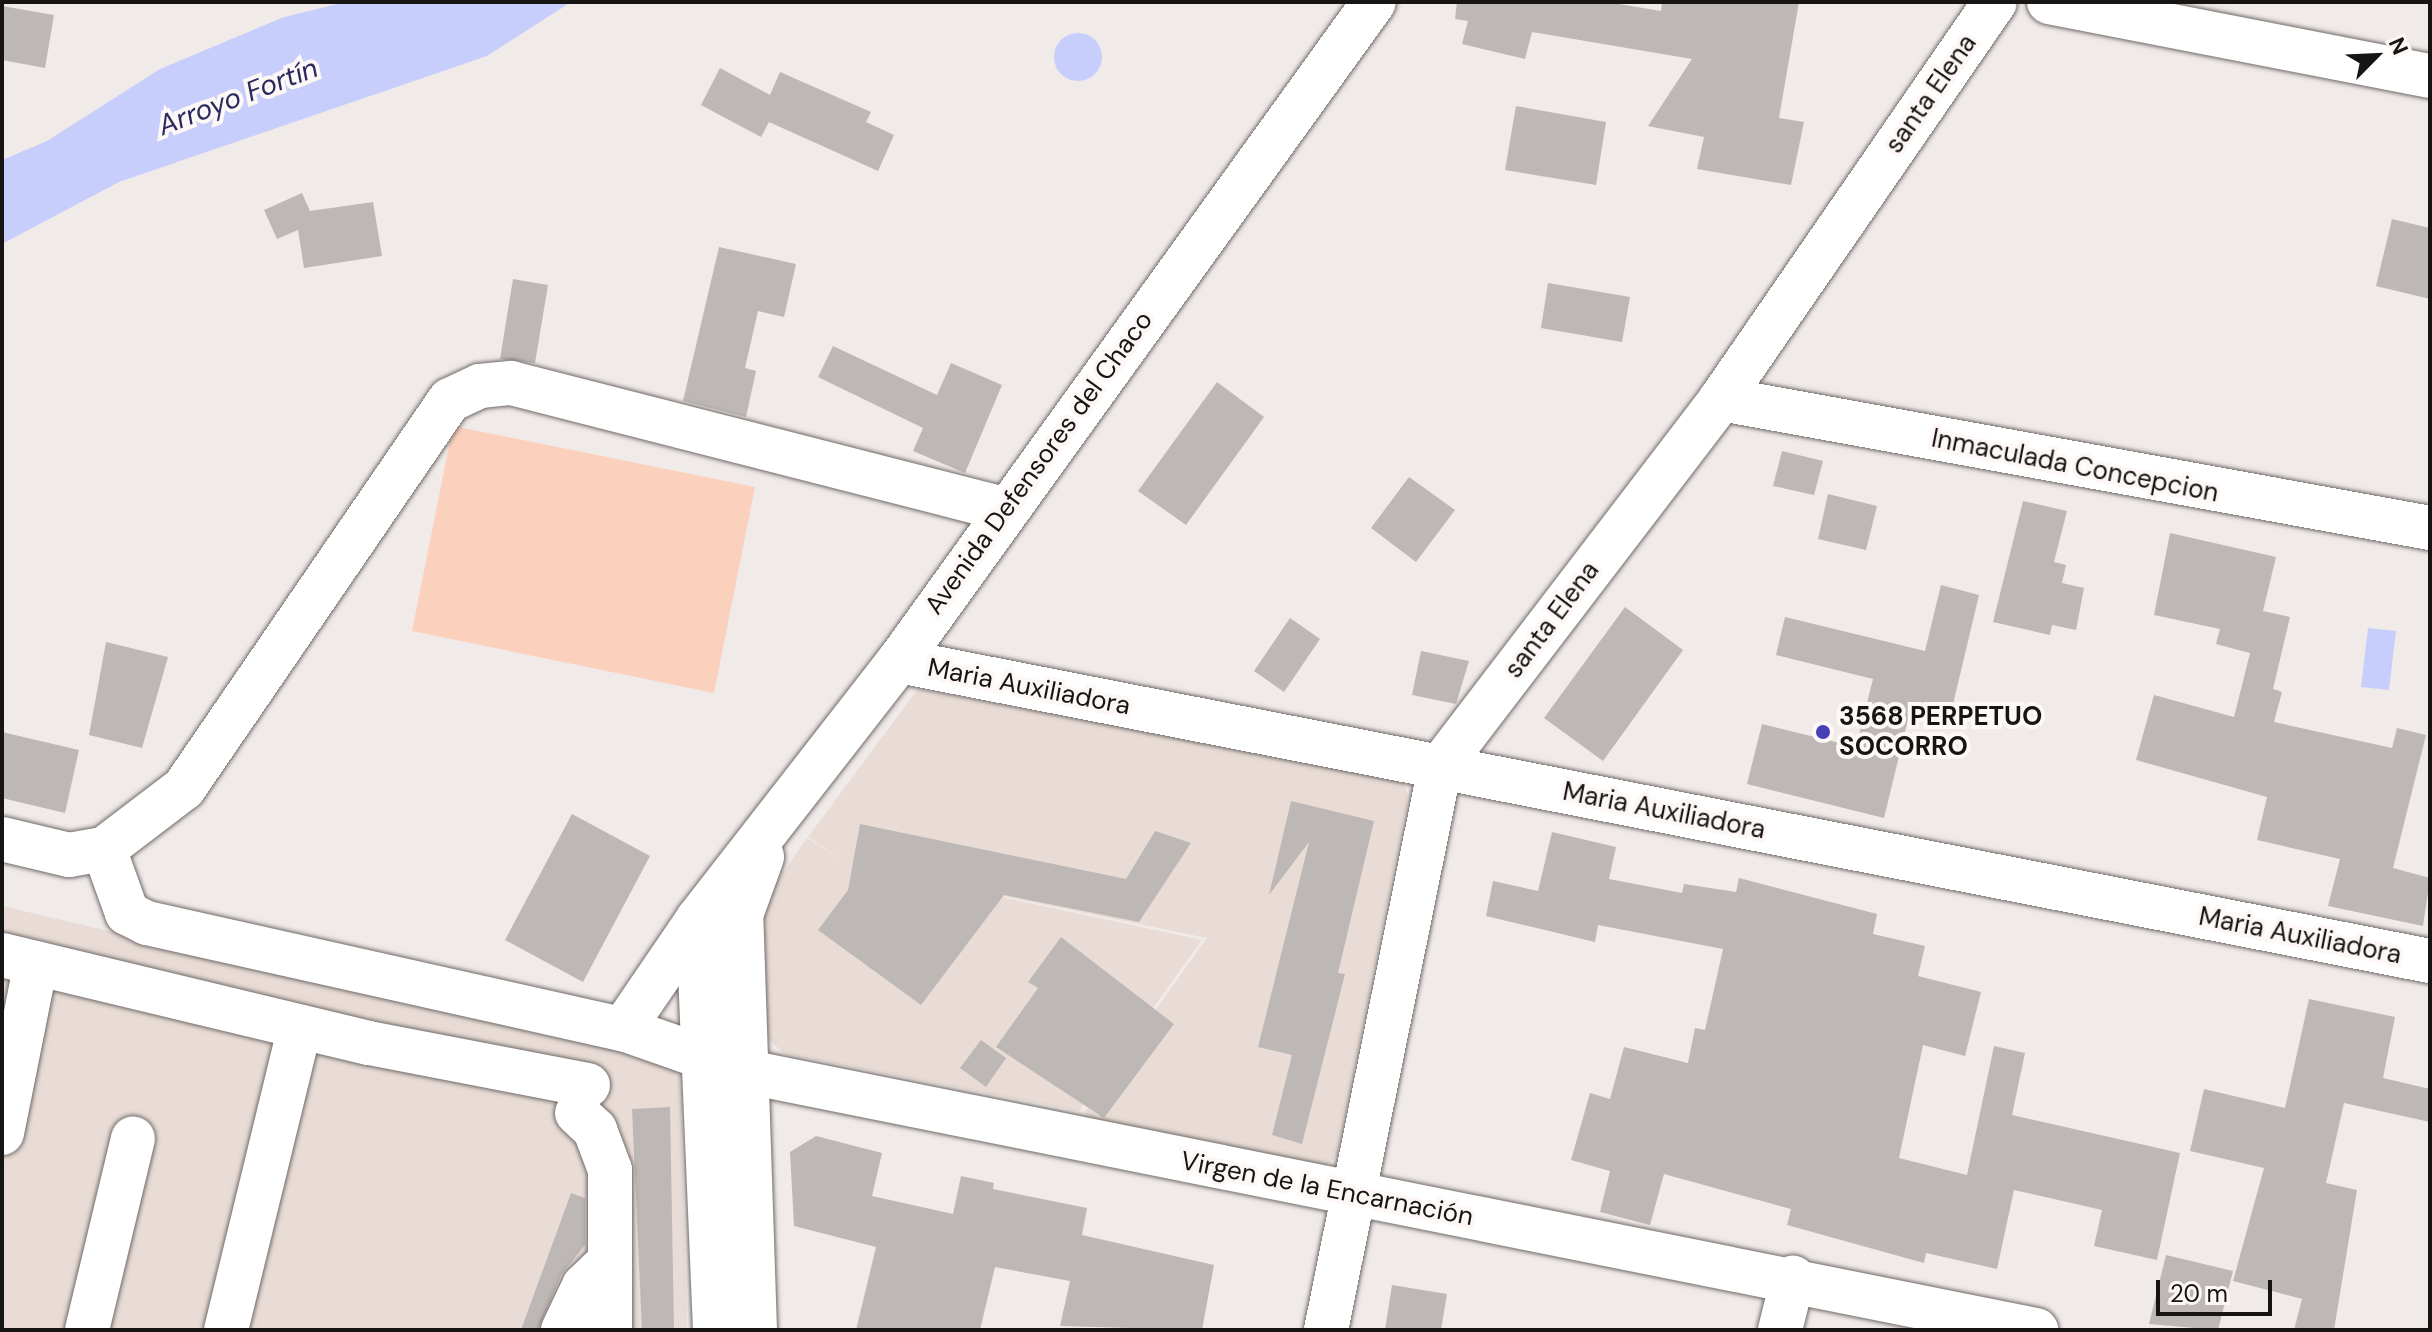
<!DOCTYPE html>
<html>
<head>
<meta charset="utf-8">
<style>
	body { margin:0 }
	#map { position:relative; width:2432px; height:1332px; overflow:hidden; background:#f0eae8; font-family:"DM Sans",sans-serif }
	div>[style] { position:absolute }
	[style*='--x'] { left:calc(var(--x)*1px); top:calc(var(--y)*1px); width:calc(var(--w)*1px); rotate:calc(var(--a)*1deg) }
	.built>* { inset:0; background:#e9dcd6 }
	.green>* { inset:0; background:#fbd1be }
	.water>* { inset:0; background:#c8cefc }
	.round { border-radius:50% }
	.building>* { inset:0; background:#bdb8b5 }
	.roads { filter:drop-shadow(0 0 2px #706b69) drop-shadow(0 0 2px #706b69) }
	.minor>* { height:44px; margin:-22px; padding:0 22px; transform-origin:22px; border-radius:22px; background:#fff }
	.major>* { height:44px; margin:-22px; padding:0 22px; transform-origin:22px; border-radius:22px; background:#fff }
	.dots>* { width:22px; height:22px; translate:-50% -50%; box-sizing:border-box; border:4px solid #fdf7f5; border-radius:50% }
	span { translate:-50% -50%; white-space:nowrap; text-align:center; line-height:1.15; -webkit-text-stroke:8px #fdf7f5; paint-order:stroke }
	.street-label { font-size:26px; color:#171514 }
	.poi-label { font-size:26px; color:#171514; font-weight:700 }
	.left { translate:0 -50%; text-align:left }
	.water-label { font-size:28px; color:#28295f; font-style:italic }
	.frame { position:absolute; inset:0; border:4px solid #171514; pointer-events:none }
	.north { position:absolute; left:2336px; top:16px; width:80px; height:80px; -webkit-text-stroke:6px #fdf7f5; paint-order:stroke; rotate:66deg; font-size:22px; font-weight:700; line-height:32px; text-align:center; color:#171514 }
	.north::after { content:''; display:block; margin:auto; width:28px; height:36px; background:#171514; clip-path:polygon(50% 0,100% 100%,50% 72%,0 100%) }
	.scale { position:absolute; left:2156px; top:1280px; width:116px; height:36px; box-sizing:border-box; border:4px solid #171514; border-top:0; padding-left:10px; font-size:24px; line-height:28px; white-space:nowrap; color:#171514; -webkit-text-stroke:6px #fdf7f5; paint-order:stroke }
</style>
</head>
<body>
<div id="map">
	<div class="built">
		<i style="clip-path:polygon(918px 689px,1402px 778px,1408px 797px,1337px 1155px,1325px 1168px,1079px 1132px,1089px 1103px,1207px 938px,856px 866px,1202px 940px,1079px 1111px,785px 1054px,765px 1036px,762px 914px,771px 890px,807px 838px,846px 863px,808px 837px)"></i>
		<i style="clip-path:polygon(2px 906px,680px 1065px,687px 1330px,2px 1330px)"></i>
	</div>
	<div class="green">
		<i style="clip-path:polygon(453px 426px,755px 487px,714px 693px,412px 631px)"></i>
	</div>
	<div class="water">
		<i style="clip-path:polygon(346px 2px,571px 2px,487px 56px,119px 182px,2px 244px,2px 160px,47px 141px,160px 69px,284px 17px)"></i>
		<i class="round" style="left:1054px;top:33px;width:48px;height:48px"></i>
		<i style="clip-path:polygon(2368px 628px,2396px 631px,2389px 690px,2361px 687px)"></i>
	</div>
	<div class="building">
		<i style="clip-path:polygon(1457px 2px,1607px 2px,1661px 11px,1662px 2px,1799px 2px,1779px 118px,1804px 122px,1791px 185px,1697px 169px,1704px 137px,1648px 126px,1692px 59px,1532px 32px,1525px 59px,1462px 44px,1468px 21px,1455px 19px)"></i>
		<i style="clip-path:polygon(2px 6px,54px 15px,45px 68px,2px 60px)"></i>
		<i style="clip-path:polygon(720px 68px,770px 95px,780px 72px,871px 112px,866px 122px,894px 135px,878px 171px,769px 122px,761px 137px,701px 105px)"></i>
		<i style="clip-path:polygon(1516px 106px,1606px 122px,1596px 185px,1505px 170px)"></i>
		<i style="clip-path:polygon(302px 193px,310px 211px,373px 202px,382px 256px,304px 268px,298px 230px,277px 239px,264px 210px)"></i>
		<i style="clip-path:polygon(2392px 219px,2430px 228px,2430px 299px,2376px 286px)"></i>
		<i style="clip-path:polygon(719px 247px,796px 264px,784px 317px,758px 311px,745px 368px,756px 371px,746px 417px,683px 401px)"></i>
		<i style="clip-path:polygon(513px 279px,548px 285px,535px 363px,500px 359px)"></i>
		<i style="clip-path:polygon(1548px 283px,1630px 297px,1622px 342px,1541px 328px)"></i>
		<i style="clip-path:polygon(833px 346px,937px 395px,951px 363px,1002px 385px,965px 473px,913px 451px,923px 428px,818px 377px)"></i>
		<i style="clip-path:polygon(1217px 382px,1264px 417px,1186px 525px,1138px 491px)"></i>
		<i style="clip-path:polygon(1782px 451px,1823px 461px,1814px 495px,1773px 486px)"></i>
		<i style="clip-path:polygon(1409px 477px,1455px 510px,1416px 562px,1371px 528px)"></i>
		<i style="clip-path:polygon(1828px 494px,1877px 506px,1866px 550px,1818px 539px)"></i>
		<i style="clip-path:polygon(2023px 501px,2067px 511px,2054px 562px,2066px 565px,2062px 583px,2084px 588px,2076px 630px,2052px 625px,2050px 635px,1993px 622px)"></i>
		<i style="clip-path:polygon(2170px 533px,2276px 557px,2263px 611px,2290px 617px,2273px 689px,2282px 692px,2274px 722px,2392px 748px,2397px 728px,2426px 735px,2393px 868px,2430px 878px,2423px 926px,2328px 906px,2340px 859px,2257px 840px,2267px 797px,2136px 760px,2154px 695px,2234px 717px,2250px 653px,2216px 644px,2220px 629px,2154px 615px)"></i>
		<i style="clip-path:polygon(1941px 585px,1979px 595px,1949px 721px,1910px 711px,1884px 818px,1747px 784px,1762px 724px,1856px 747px,1873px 679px,1776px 655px,1785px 617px,1925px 651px)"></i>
		<i style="clip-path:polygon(1625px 607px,1683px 650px,1603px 761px,1544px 718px)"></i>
		<i style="clip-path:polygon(1290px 618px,1320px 639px,1284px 692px,1254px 671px)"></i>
		<i style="clip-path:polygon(106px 642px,168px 657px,142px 748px,89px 735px)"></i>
		<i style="clip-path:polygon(1421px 651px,1469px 661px,1456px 704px,1412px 695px)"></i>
		<i style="clip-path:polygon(2px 732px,79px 750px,65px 813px,2px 798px)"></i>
		<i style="clip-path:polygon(1291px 801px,1374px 821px,1338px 973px,1345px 974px,1302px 1144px,1272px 1135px,1292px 1055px,1258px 1047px,1309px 842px,1269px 895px)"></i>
		<i style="clip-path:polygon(572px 814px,650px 856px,583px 982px,505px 940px)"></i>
		<i style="clip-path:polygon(860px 824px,1126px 879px,1155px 831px,1191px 843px,1139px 922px,1004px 895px,921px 1005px,818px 930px,848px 890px)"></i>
		<i style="clip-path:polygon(1552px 832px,1616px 847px,1609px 879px,1682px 893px,1684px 884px,1736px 892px,1739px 878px,1877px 914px,1873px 934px,1925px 946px,1918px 976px,1981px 992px,1965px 1056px,1923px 1045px,1899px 1158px,1967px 1175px,1994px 1046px,2025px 1053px,2012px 1115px,2180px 1153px,2157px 1260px,2094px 1246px,2102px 1210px,2014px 1190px,1997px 1269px,1926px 1253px,1924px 1263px,1787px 1225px,1791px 1209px,1664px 1174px,1650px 1225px,1600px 1212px,1610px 1171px,1571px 1160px,1590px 1093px,1610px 1099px,1624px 1047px,1688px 1063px,1695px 1028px,1705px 1030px,1723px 949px,1598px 925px,1595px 942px,1486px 916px,1493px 881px,1538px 891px)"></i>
		<i style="clip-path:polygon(1061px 937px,1174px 1024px,1104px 1118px,996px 1047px,1038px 988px,1028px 982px)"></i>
		<i style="clip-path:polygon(2309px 999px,2395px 1017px,2383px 1078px,2430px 1089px,2430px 1122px,2344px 1103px,2326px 1183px,2357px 1190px,2334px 1330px,2294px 1330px,2302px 1299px,2233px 1281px,2264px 1168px,2190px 1151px,2204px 1089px,2285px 1108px)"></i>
		<i style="clip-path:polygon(981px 1040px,1006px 1058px,986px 1087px,960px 1068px)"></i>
		<i style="clip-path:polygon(670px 1107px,674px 1330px,642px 1330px,632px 1109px)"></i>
		<i style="clip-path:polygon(816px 1136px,882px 1153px,872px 1196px,953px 1214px,961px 1176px,994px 1183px,993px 1189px,1087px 1208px,1082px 1235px,1214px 1265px,1202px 1330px,1060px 1326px,1070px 1281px,995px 1267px,980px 1330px,856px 1330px,876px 1247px,794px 1226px,790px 1152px)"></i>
		<i style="clip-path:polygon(571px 1193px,585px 1198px,585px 1245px,561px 1275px,538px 1330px,521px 1330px)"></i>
		<i style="clip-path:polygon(2166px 1255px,2233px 1271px,2218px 1330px,2149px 1324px)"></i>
		<i style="clip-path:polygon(1392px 1285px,1447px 1294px,1441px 1330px,1385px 1330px)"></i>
	</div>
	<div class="roads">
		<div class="minor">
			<i style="--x:2049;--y:2;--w:388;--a:11"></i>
			<i style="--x:1721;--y:399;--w:721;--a:10.31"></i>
			<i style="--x:899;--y:661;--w:1560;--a:11.09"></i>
			<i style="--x:2;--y:839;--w:69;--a:13.4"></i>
			<i style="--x:69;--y:855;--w:36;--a:-10"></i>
			<i style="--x:104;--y:849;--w:68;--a:70.2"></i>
			<i style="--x:127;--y:913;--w:22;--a:27"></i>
			<i style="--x:147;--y:923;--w:488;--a:12.6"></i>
			<i style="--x:623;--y:1029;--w:127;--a:19.3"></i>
			<i style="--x:743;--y:1071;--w:1319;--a:11.33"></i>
			<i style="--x:104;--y:849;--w:101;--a:-37.3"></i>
			<i style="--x:184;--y:788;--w:470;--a:-55.6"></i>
			<i style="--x:450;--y:400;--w:33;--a:-25"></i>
			<i style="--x:480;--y:386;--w:31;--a:-6"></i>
			<i style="--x:511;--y:383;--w:509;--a:14.34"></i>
			<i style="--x:2;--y:955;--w:377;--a:13.5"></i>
			<i style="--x:369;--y:1043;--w:223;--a:10.9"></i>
			<i style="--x:623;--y:1029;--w:133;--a:-55.7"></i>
			<i style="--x:577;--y:1113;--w:25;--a:43"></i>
			<i style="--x:595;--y:1130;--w:43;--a:69.4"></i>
			<i style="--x:610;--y:1170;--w:160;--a:90"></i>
			<i style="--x:2;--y:1133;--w:173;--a:-78.7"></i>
			<i style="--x:87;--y:1330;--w:197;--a:-76.5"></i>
			<i style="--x:226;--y:1330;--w:312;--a:-76.3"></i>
			<i style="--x:563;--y:1330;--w:49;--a:-64.5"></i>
			<i style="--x:584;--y:1286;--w:33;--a:-44"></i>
			<i style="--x:1326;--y:1330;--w:574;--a:-78.55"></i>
			<i style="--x:1440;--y:767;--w:463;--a:-52.6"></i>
			<i style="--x:1721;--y:399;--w:482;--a:-55.4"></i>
			<i style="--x:1780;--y:1330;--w:54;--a:-76"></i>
		</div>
		<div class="major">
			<i style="--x:715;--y:1330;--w:411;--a:-92.4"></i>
			<i style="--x:698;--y:919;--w:327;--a:-52.1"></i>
			<i style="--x:899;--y:661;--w:812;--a:-54.22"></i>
			<i style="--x:755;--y:1330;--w:415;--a:-91.9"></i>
			<i style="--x:741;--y:915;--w:62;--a:-70.1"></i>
		</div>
	</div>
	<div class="dots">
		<i style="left:1823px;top:732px;background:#4640b6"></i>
	</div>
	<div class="street-label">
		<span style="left:1931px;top:94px;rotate:-55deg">santa Elena</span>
		<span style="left:1039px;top:463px;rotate:-54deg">Avenida Defensores del Chaco</span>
		<span style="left:2075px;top:466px;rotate:11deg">Inmaculada Concepcion</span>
		<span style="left:1552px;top:620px;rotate:-53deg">santa Elena</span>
		<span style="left:1029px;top:687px;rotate:11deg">Maria Auxiliadora</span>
		<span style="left:1664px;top:811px;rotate:11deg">Maria Auxiliadora</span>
		<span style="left:2300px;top:936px;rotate:11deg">Maria Auxiliadora</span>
		<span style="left:1327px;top:1189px;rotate:11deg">Virgen de la Encarnación</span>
	</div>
	<div class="poi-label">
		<span class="left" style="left:1839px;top:732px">3568 PERPETUO<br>SOCORRO</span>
	</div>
	<div class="water-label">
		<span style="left:238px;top:97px;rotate:-21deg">Arroyo Fortín</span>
	</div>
	<div class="frame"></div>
	<div class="north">N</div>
	<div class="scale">20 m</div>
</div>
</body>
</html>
